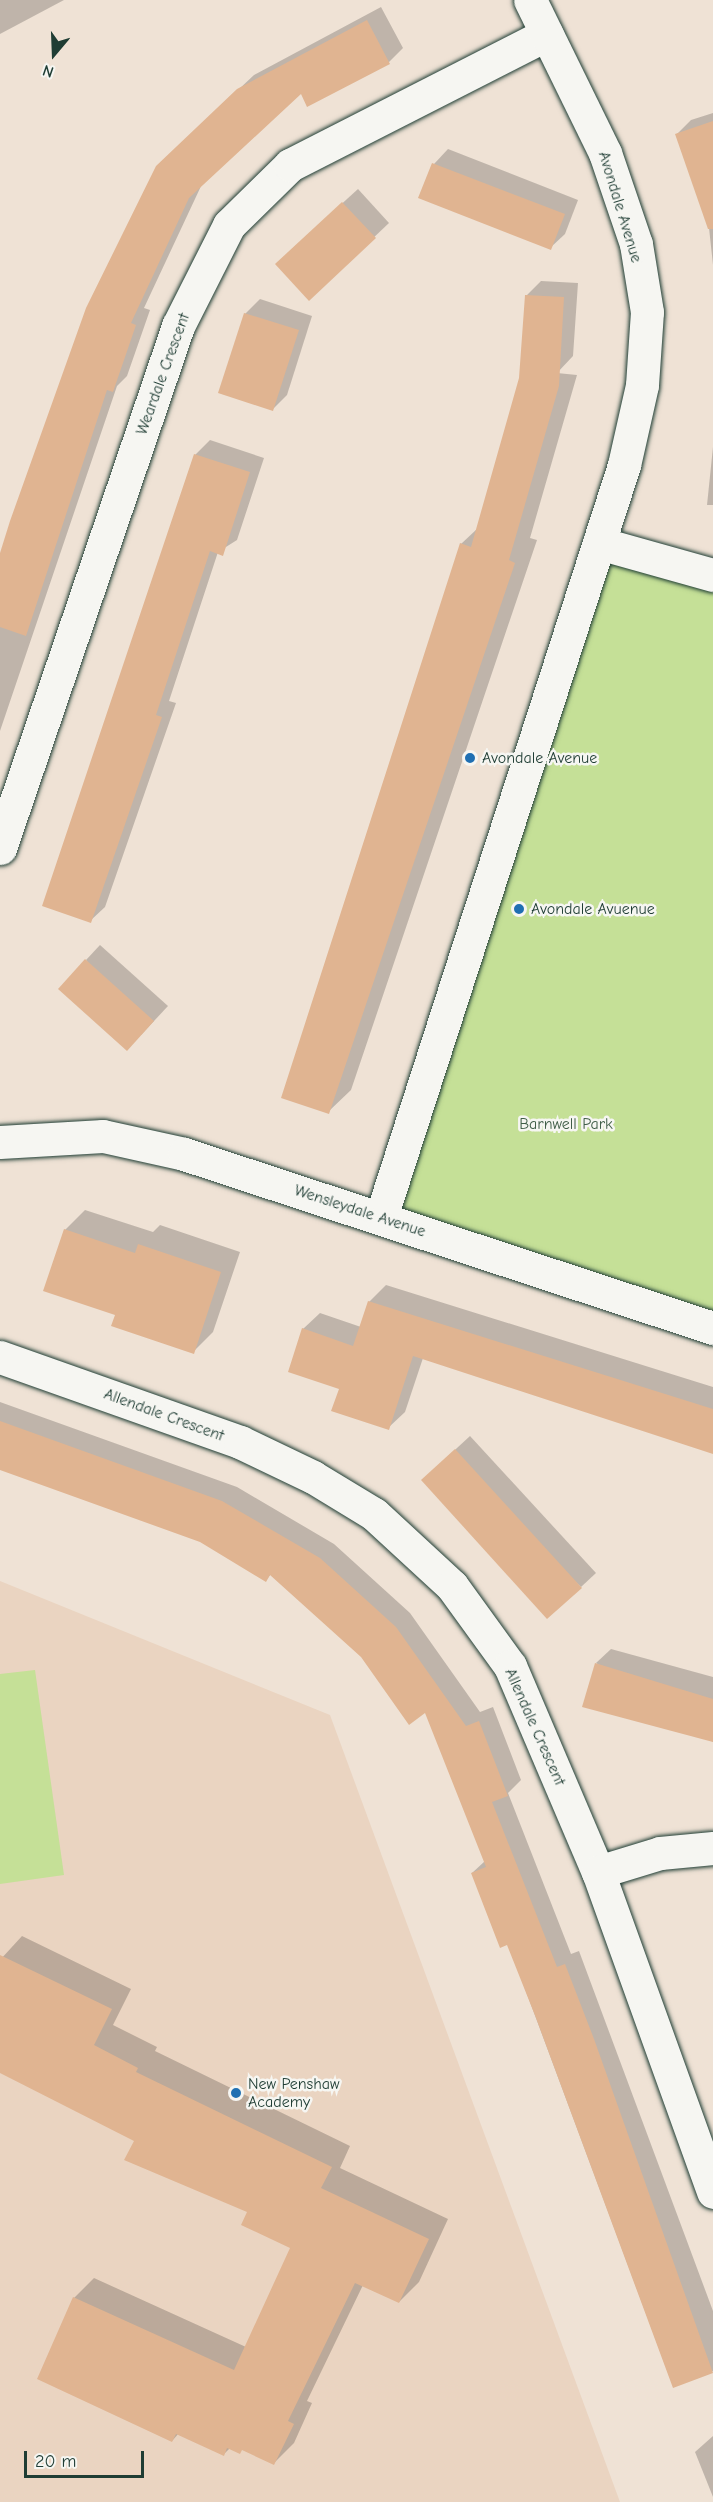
<!DOCTYPE html>
<html>
<head>
<meta charset="utf-8">
<style>
	body { margin:0 }
	#map { position:relative; width:713px; height:2502px; overflow:hidden; background:#efe2d5; font-family:"Comic Neue",sans-serif }
	div>[style] { position:absolute }
	[style*='--x'] { left:calc(var(--x)*1px); top:calc(var(--y)*1px); width:calc(var(--w)*1px); rotate:calc(var(--a)*1deg) }
	.built>* { inset:0; background:#ead4c1 }
	.green>* { inset:0; background:#c5e097 }
	.shadow>* { inset:0; background:#0003 }
	.building>* { inset:0; background:#e0b491 }
	.roads { filter:drop-shadow(0 0 2px #1f3d34) drop-shadow(0 0 2px #1f3d34) }
	.minor>* { height:33px; margin:-16.5px; padding:0 16.5px; transform-origin:16.5px; border-radius:16.5px; background:#f6f6f2 }
	.dots>* { width:16px; height:16px; translate:-50% -50%; box-sizing:border-box; border:3px solid #f6f6f2; border-radius:50% }
	span { translate:-50% -50%; white-space:nowrap; text-align:center; line-height:1.15; -webkit-text-stroke:5px #f6f6f2; paint-order:stroke }
	.street-label { font-size:16px; color:#1f3d34 }
	.poi-label { font-size:16px; color:#1f3d34 }
	.left { translate:0 -50%; text-align:left }
	.park-label { font-size:16px; color:#405e48 }
	.north { position:absolute; left:24px; top:24px; width:60px; height:60px; -webkit-text-stroke:4px #f6f6f2; paint-order:stroke; rotate:199deg; font-size:16px; font-weight:700; line-height:24px; text-align:center; color:#1f3d34 }
	.north::after { content:''; display:block; margin:auto; width:21px; height:27px; background:#1f3d34; clip-path:polygon(50% 0,100% 100%,50% 72%,0 100%) }
	.scale { position:absolute; left:24px; top:2451px; width:120px; height:27px; box-sizing:border-box; border:3px solid #1f3d34; border-top:0; padding-left:8px; font-size:18px; line-height:21px; white-space:nowrap; color:#1f3d34; -webkit-text-stroke:4px #f6f6f2; paint-order:stroke }
</style>
</head>
<body>
<div id="map">
	<div class="built">
		<i style="clip-path:polygon(0 1581px,330px 1715px,620px 2502px,0 2502px)"></i>
	</div>
	<div class="green">
		<i style="clip-path:polygon(599px 543px,713px 575px,713px 1328px,381px 1217px)"></i>
		<i style="clip-path:polygon(35px 1670px,64px 1875px,0 1884px,0 1674px)"></i>
	</div>
	<div class="shadow">
		<i style="clip-path:polygon(0 0,64px 0,0 34px)"></i>
		<i style="clip-path:polygon(381px 7px,403px 48px,389px 62px,301px 92px,202px 184px,144px 308px,150px 310px,127px 376px,117px 386px,0 731px,0 555px,172px 152px,254px 75px)"></i>
		<i style="clip-path:polygon(713px 113px,713px 265px,709px 228px,676px 135px,691px 120px)"></i>
		<i style="clip-path:polygon(448px 149px,578px 200px,565px 234px,550px 248px,434px 164px)"></i>
		<i style="clip-path:polygon(358px 189px,389px 223px,309px 299px,291px 250px)"></i>
		<i style="clip-path:polygon(541px 281px,578px 283px,573px 356px,557px 373px,577px 375px,530px 538px,537px 540px,351px 1090px,328px 1112px,461px 544px,478px 528px,537px 373px,526px 296px)"></i>
		<i style="clip-path:polygon(260px 299px,312px 316px,287px 395px,273px 409px,245px 314px)"></i>
		<i style="clip-path:polygon(210px 440px,264px 458px,237px 540px,218px 552px,169px 701px,176px 703px,105px 907px,90px 921px,195px 455px)"></i>
		<i style="clip-path:polygon(713px 447px,713px 505px,707px 505px)"></i>
		<i style="clip-path:polygon(100px 945px,168px 1006px,141px 1035px,86px 960px)"></i>
		<i style="clip-path:polygon(85px 1210px,153px 1232px,160px 1225px,240px 1252px,213px 1332px,193px 1352px,65px 1230px)"></i>
		<i style="clip-path:polygon(386px 1285px,713px 1387px,713px 1453px,423px 1358px,405px 1412px,388px 1428px,341px 1388px,303px 1329px,320px 1313px,361px 1327px,369px 1302px)"></i>
		<i style="clip-path:polygon(0 1402px,237px 1487px,334px 1544px,410px 1613px,480px 1712px,493px 1707px,521px 1780px,508px 1793px,571px 1954px,579px 1951px,713px 2311px,713px 2371px,673px 2386px,508px 1943px,472px 1873px,485px 1861px,426px 1711px,271px 1574px,266px 1580px,201px 1541px,0 1469px)"></i>
		<i style="clip-path:polygon(470px 1436px,596px 1573px,581px 1587px,444px 1460px)"></i>
		<i style="clip-path:polygon(611px 1649px,713px 1677px,713px 1742px,596px 1663px)"></i>
		<i style="clip-path:polygon(22px 1936px,131px 1989px,113px 2025px,157px 2047px,155px 2051px,350px 2146px,340px 2168px,448px 2219px,419px 2282px,399px 2302px,363px 2285px,307px 2401px,312px 2403px,294px 2443px,274px 2463px,243px 2449px,230px 2448px,224px 2454px,179px 2433px,172px 2441px,74px 2298px,94px 2278px,246px 2347px,292px 2248px,249px 2212px,126px 2159px,136px 2140px,0 2072px,0 1960px)"></i>
		<i style="clip-path:polygon(713px 2436px,713px 2497px,695px 2452px)"></i>
	</div>
	<div class="building">
		<i style="clip-path:polygon(367px 20px,390px 64px,307px 107px,301px 94px,189px 198px,131px 323px,136px 325px,113px 392px,107px 390px,26px 636px,0 627px,0 553px,10px 521px,86px 308px,156px 166px,237px 89px)"></i>
		<i style="clip-path:polygon(713px 121px,713px 229px,708px 229px,675px 134px)"></i>
		<i style="clip-path:polygon(432px 163px,565px 214px,551px 250px,418px 198px)"></i>
		<i style="clip-path:polygon(342px 202px,376px 238px,309px 301px,275px 264px)"></i>
		<i style="clip-path:polygon(525px 295px,564px 297px,559px 386px,509px 560px,515px 563px,329px 1114px,281px 1098px,460px 543px,471px 547px,519px 378px)"></i>
		<i style="clip-path:polygon(244px 313px,299px 330px,273px 411px,218px 393px)"></i>
		<i style="clip-path:polygon(194px 454px,250px 472px,223px 556px,210px 551px,156px 715px,162px 717px,91px 923px,42px 906px)"></i>
		<i style="clip-path:polygon(85px 959px,154px 1021px,127px 1051px,58px 989px)"></i>
		<i style="clip-path:polygon(64px 1229px,135px 1253px,138px 1244px,221px 1272px,194px 1354px,111px 1326px,115px 1315px,43px 1291px)"></i>
		<i style="clip-path:polygon(368px 1301px,713px 1409px,713px 1454px,413px 1356px,389px 1430px,331px 1411px,339px 1389px,288px 1372px,302px 1328px,353px 1346px)"></i>
		<i style="clip-path:polygon(0 1421px,222px 1501px,320px 1558px,396px 1627px,466px 1726px,479px 1721px,508px 1796px,492px 1802px,557px 1967px,565px 1964px,594px 2039px,713px 2373px,673px 2388px,536px 2018px,507px 1945px,500px 1948px,471px 1873px,486px 1867px,425px 1713px,409px 1725px,361px 1657px,270px 1575px,266px 1582px,200px 1542px,0 1470px)"></i>
		<i style="clip-path:polygon(455px 1449px,582px 1588px,547px 1619px,421px 1480px)"></i>
		<i style="clip-path:polygon(595px 1663px,713px 1699px,713px 1742px,582px 1707px)"></i>
		<i style="clip-path:polygon(0 1955px,112px 2009px,94px 2045px,138px 2068px,136px 2072px,332px 2167px,321px 2188px,429px 2239px,399px 2303px,355px 2283px,288px 2421px,294px 2424px,274px 2465px,242px 2450px,240px 2454px,227px 2448px,224px 2456px,176px 2434px,172px 2442px,37px 2379px,73px 2297px,234px 2370px,290px 2248px,241px 2225px,247px 2212px,124px 2160px,134px 2141px,0 2073px)"></i>
	</div>
	<div class="roads">
		<div class="minor">
			<i style="--x:599;--y:543;--w:118;--a:15.7"></i>
			<i style="--x:0;--y:848;--w:552;--a:-71.17"></i>
			<i style="--x:178;--y:326;--w:113;--a:-63.2"></i>
			<i style="--x:229;--y:225;--w:86;--a:-44.5"></i>
			<i style="--x:290;--y:165;--w:288;--a:-27"></i>
			<i style="--x:0;--y:1142;--w:103;--a:-3.3"></i>
			<i style="--x:103;--y:1136;--w:83;--a:12.5"></i>
			<i style="--x:184;--y:1154;--w:557;--a:18.21"></i>
			<i style="--x:381;--y:1217;--w:790;--a:-72.09"></i>
			<i style="--x:624;--y:465;--w:82;--a:-77.3"></i>
			<i style="--x:642;--y:385;--w:73;--a:-86.1"></i>
			<i style="--x:647;--y:312;--w:69;--a:-99.2"></i>
			<i style="--x:636;--y:244;--w:96;--a:-108.8"></i>
			<i style="--x:605;--y:153;--w:170;--a:-116.1"></i>
			<i style="--x:0;--y:1357;--w:255;--a:19.5"></i>
			<i style="--x:240;--y:1442;--w:81;--a:25.6"></i>
			<i style="--x:313;--y:1477;--w:71;--a:31.2"></i>
			<i style="--x:374;--y:1514;--w:106;--a:42.7"></i>
			<i style="--x:452;--y:1586;--w:99;--a:54.1"></i>
			<i style="--x:510;--y:1666;--w:224;--a:66.9"></i>
			<i style="--x:598;--y:1872;--w:340;--a:70.2"></i>
			<i style="--x:598;--y:1872;--w:65;--a:-17"></i>
			<i style="--x:660;--y:1853;--w:53;--a:-5.4"></i>
		</div>
	</div>
	<div class="dots">
		<i style="left:470px;top:758px;background:#1f6fb2"></i>
		<i style="left:519px;top:909px;background:#1f6fb2"></i>
		<i style="left:236px;top:2093px;background:#1f6fb2"></i>
	</div>
	<div class="street-label">
		<span style="left:620px;top:207px;rotate:73deg">Avondale Avenue</span>
		<span style="left:163px;top:374px;rotate:-70deg">Weardale Crescent</span>
		<span style="left:360px;top:1211px;rotate:18deg">Wensleydale Avenue</span>
		<span style="left:164px;top:1415px;rotate:20deg">Allendale Crescent</span>
		<span style="left:535px;top:1727px;rotate:66deg">Allendale Crescent</span>
	</div>
	<div class="poi-label">
		<span class="left" style="left:482px;top:758px">Avondale Avenue</span>
		<span class="left" style="left:531px;top:909px">Avondale Avuenue</span>
		<span class="left" style="left:248px;top:2093px">New Penshaw<br>Academy</span>
	</div>
	<div class="park-label">
		<span style="left:566px;top:1124px">Barnwell Park</span>
	</div>
	<div class="north">N</div>
	<div class="scale">20 m</div>
</div>
</body>
</html>
